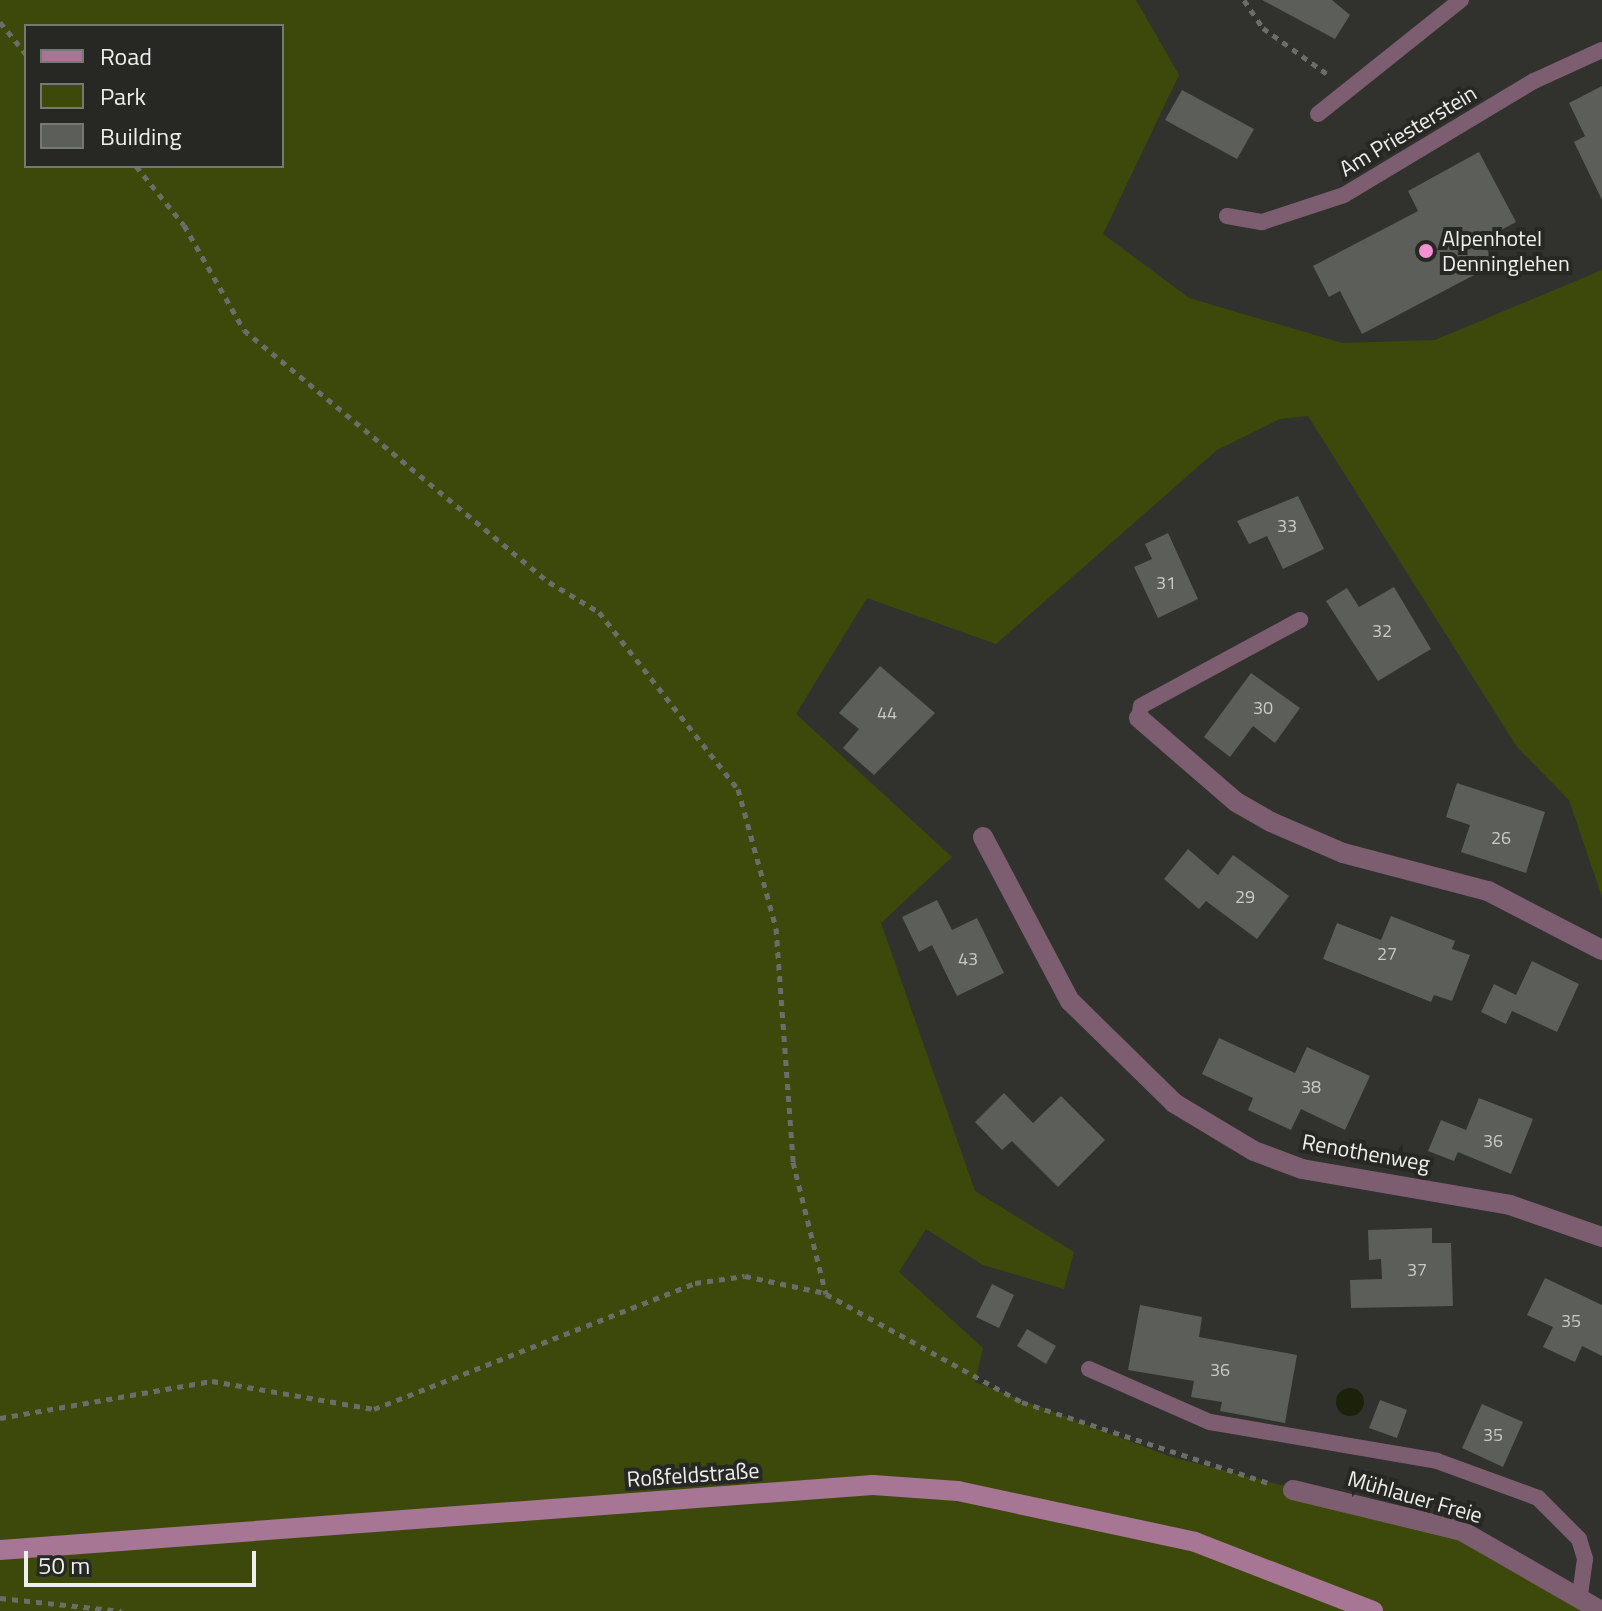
<!DOCTYPE html>
<html>
<head>
<meta charset="utf-8">
<style>
	body { margin:0 }
	#map { position:relative; width:1602px; height:1611px; overflow:hidden; background:#31322e; font-family:"Titillium Web",sans-serif }
	div>[style] { position:absolute }
	[style*='--x'] { left:calc(var(--x)*1px); top:calc(var(--y)*1px); width:calc(var(--w)*1px); rotate:calc(var(--a)*1deg) }
	.green>* { inset:0; background:#3d490a }
	.water>* { inset:0; background:#1c2209 }
	.round { border-radius:50% }
	.building>* { inset:0; background:#5c5e59 }
	.path>* { height:5px; margin-top:-2.5px; transform-origin:0; background:repeating-linear-gradient(90deg,#6c6d69 0 6px,transparent 0 12px) }
	.service>* { height:16px; margin:-8px; padding:0 8px; transform-origin:8px; border-radius:8px; background:#7d5e71 }
	.minor>* { height:20px; margin:-10px; padding:0 10px; transform-origin:10px; border-radius:10px; background:#7d5e71 }
	.secondary>* { height:20px; margin:-10px; padding:0 10px; transform-origin:10px; border-radius:10px; background:#a67694 }
	.dots>* { width:22px; height:22px; translate:-50% -50%; box-sizing:border-box; border:4px solid #272824; border-radius:50% }
	span { translate:-50% -50%; white-space:nowrap; text-align:center; line-height:1.15; -webkit-text-stroke:8px #272824; paint-order:stroke }
	.number-label { font-size:18px; color:#cacac7 }
	.number-label span { -webkit-text-stroke-width:0 }
	.street-label { font-size:22px; color:#eeeeec }
	.poi-label { font-size:22px; color:#eeeeec }
	.left { translate:0 -50%; text-align:left }
	.legend { position:absolute; left:24px; top:24px; width:260px; height:144px; box-sizing:border-box; background:#272824; border:2px solid #777774; margin:0; padding:10px 14px; list-style:none; font-size:24px; color:#eeeeec }
	.legend li { display:flex; align-items:center; gap:16px; height:40px }
	.legend b { width:40px; border:2px solid #777774 }
	.scale { position:absolute; left:24px; top:1551px; width:232px; height:36px; box-sizing:border-box; border:4px solid #eeeeec; border-top:0; padding-left:10px; font-size:24px; line-height:28px; white-space:nowrap; color:#eeeeec; -webkit-text-stroke:6px #272824; paint-order:stroke }
</style>
</head>
<body>
<div id="map">
	<div class="green">
		<i style="clip-path:polygon(evenodd,0 0,1136px 0,1179px 75px,1103px 234px,1189px 298px,1342px 343px,1435px 340px,1602px 270px,1602px 950px,1602px 897px,1569px 800px,1517px 747px,1308px 416px,1280px 419px,1217px 450px,996px 644px,867px 598px,796px 714px,952px 857px,881px 923px,975px 1191px,1074px 1252px,1064px 1289px,983px 1265px,926px 1229px,899px 1272px,983px 1348px,975px 1382px,1171px 1457px,1462px 1531px,1601px 1611px,0 1611px,0 0,26px 26px,282px 26px,282px 166px,26px 166px,26px 26px)"></i>
	</div>
	<div class="water">
		<i class="round" style="left:1336px;top:1388px;width:28px;height:28px"></i>
	</div>
	<div class="building">
		<i style="clip-path:polygon(1262px 0,1332px 0,1350px 15px,1335px 39px)"></i>
		<i style="clip-path:polygon(1602px 86px,1602px 200px,1574px 142px,1585px 136px,1569px 103px)"></i>
		<i style="clip-path:polygon(1182px 90px,1254px 129px,1237px 159px,1165px 120px)"></i>
		<i style="clip-path:polygon(1479px 152px,1516px 222px,1482px 240px,1495px 264px,1362px 334px,1340px 291px,1329px 297px,1313px 266px,1418px 211px,1408px 191px)"></i>
		<i style="clip-path:polygon(1298px 496px,1324px 549px,1283px 569px,1267px 536px,1249px 544px,1237px 521px)"></i>
		<i style="clip-path:polygon(1168px 533px,1198px 599px,1158px 618px,1134px 567px,1152px 559px,1145px 544px)"></i>
		<i style="clip-path:polygon(1394px 587px,1431px 649px,1378px 681px,1326px 601px,1347px 588px,1359px 607px)"></i>
		<i style="clip-path:polygon(880px 666px,935px 713px,874px 775px,843px 748px,859px 729px,839px 713px)"></i>
		<i style="clip-path:polygon(1251px 673px,1300px 708px,1275px 743px,1253px 726px,1230px 757px,1204px 737px)"></i>
		<i style="clip-path:polygon(1457px 783px,1545px 812px,1526px 873px,1461px 852px,1470px 825px,1446px 817px)"></i>
		<i style="clip-path:polygon(1188px 849px,1218px 875px,1233px 855px,1289px 896px,1257px 939px,1206px 901px,1199px 909px,1164px 879px)"></i>
		<i style="clip-path:polygon(937px 900px,952px 930px,977px 918px,1004px 973px,957px 996px,932px 945px,919px 952px,902px 917px)"></i>
		<i style="clip-path:polygon(1391px 916px,1455px 941px,1452px 949px,1470px 955px,1452px 1001px,1434px 995px,1431px 1002px,1323px 959px,1337px 923px,1381px 940px)"></i>
		<i style="clip-path:polygon(1532px 961px,1579px 984px,1557px 1032px,1512px 1011px,1506px 1024px,1481px 1012px,1494px 984px,1516px 995px)"></i>
		<i style="clip-path:polygon(1219px 1038px,1295px 1073px,1307px 1047px,1370px 1076px,1345px 1130px,1301px 1109px,1291px 1130px,1248px 1110px,1253px 1098px,1202px 1074px)"></i>
		<i style="clip-path:polygon(1004px 1093px,1033px 1123px,1061px 1096px,1105px 1140px,1058px 1187px,1012px 1141px,1002px 1150px,975px 1122px)"></i>
		<i style="clip-path:polygon(1479px 1098px,1533px 1119px,1511px 1174px,1458px 1152px,1454px 1161px,1428px 1151px,1441px 1120px,1466px 1130px)"></i>
		<i style="clip-path:polygon(1432px 1228px,1432px 1243px,1451px 1243px,1453px 1306px,1351px 1308px,1350px 1280px,1382px 1279px,1381px 1259px,1369px 1260px,1368px 1230px)"></i>
		<i style="clip-path:polygon(1545px 1278px,1602px 1305px,1602px 1356px,1582px 1346px,1575px 1362px,1543px 1347px,1553px 1327px,1527px 1315px)"></i>
		<i style="clip-path:polygon(992px 1284px,1014px 1295px,999px 1328px,976px 1317px)"></i>
		<i style="clip-path:polygon(1140px 1305px,1202px 1317px,1199px 1337px,1297px 1355px,1285px 1423px,1220px 1411px,1222px 1402px,1191px 1397px,1194px 1381px,1128px 1370px)"></i>
		<i style="clip-path:polygon(1027px 1329px,1056px 1346px,1046px 1364px,1017px 1346px)"></i>
		<i style="clip-path:polygon(1380px 1400px,1407px 1410px,1397px 1438px,1369px 1428px)"></i>
		<i style="clip-path:polygon(1482px 1404px,1523px 1422px,1503px 1467px,1462px 1448px)"></i>
	</div>
	<div class="path">
		<i style="--x:1244;--y:0;--w:34;--a:56"></i>
		<i style="--x:1263;--y:28;--w:82;--a:35.6"></i>
		<i style="--x:0;--y:22;--w:41;--a:50.9"></i>
		<i style="--x:136;--y:166;--w:76;--a:50.9"></i>
		<i style="--x:184;--y:225;--w:121;--a:60.3"></i>
		<i style="--x:244;--y:330;--w:396;--a:39.6"></i>
		<i style="--x:549;--y:582;--w:58;--a:31"></i>
		<i style="--x:599;--y:612;--w:225;--a:51.9"></i>
		<i style="--x:738;--y:789;--w:144;--a:74.7"></i>
		<i style="--x:776;--y:928;--w:235;--a:85.8"></i>
		<i style="--x:793;--y:1162;--w:136;--a:76"></i>
		<i style="--x:826;--y:1294;--w:224;--a:28.9"></i>
		<i style="--x:1022;--y:1402;--w:263;--a:18.2"></i>
		<i style="--x:0;--y:1418;--w:215;--a:-9.9"></i>
		<i style="--x:212;--y:1381;--w:164;--a:9.8"></i>
		<i style="--x:374;--y:1409;--w:345;--a:-21.4"></i>
		<i style="--x:695;--y:1283;--w:50;--a:-8"></i>
		<i style="--x:745;--y:1276;--w:82;--a:12"></i>
		<i style="--x:0;--y:1598;--w:122;--a:6.1"></i>
	</div>
	<div class="service">
		<i style="--x:1318;--y:114;--w:183;--a:-38.6"></i>
		<i style="--x:1227;--y:216;--w:36;--a:10"></i>
		<i style="--x:1262;--y:222;--w:86;--a:-18.2"></i>
		<i style="--x:1344;--y:195;--w:222;--a:-31"></i>
		<i style="--x:1534;--y:81;--w:75;--a:-24.5"></i>
		<i style="--x:1139;--y:718;--w:12;--a:-81"></i>
		<i style="--x:1141;--y:706;--w:181;--a:-28.4"></i>
		<i style="--x:1089;--y:1369;--w:132;--a:23.7"></i>
		<i style="--x:1210;--y:1422;--w:230;--a:9.7"></i>
		<i style="--x:1437;--y:1461;--w:108;--a:20.1"></i>
		<i style="--x:1538;--y:1498;--w:58;--a:45"></i>
		<i style="--x:1579;--y:1539;--w:21;--a:73"></i>
		<i style="--x:1585;--y:1559;--w:36;--a:98"></i>
	</div>
	<div class="minor">
		<i style="--x:1139;--y:718;--w:128;--a:40.9"></i>
		<i style="--x:1236;--y:802;--w:40;--a:29.7"></i>
		<i style="--x:1271;--y:822;--w:78;--a:23.3"></i>
		<i style="--x:1343;--y:853;--w:150;--a:14.7"></i>
		<i style="--x:1488;--y:891;--w:128;--a:27.4"></i>
		<i style="--x:983;--y:837;--w:186;--a:62.1"></i>
		<i style="--x:1070;--y:1001;--w:146;--a:44.4"></i>
		<i style="--x:1174;--y:1103;--w:93;--a:31"></i>
		<i style="--x:1254;--y:1151;--w:51;--a:20.6"></i>
		<i style="--x:1302;--y:1169;--w:211;--a:9.8"></i>
		<i style="--x:1510;--y:1205;--w:97;--a:19.2"></i>
		<i style="--x:1293;--y:1490;--w:174;--a:13.6"></i>
		<i style="--x:1462;--y:1531;--w:160;--a:29.9"></i>
	</div>
	<div class="secondary">
		<i style="--x:0;--y:1550;--w:875;--a:-4.26"></i>
		<i style="--x:873;--y:1485;--w:85;--a:4"></i>
		<i style="--x:958;--y:1491;--w:242;--a:12.1"></i>
		<i style="--x:1195;--y:1542;--w:191;--a:21.2"></i>
	</div>
	<div class="dots">
		<i style="left:1426px;top:251px;background:#f591d2"></i>
	</div>
	<div class="number-label">
		<span style="left:1287px;top:526px">33</span>
		<span style="left:1166px;top:583px">31</span>
		<span style="left:1382px;top:631px">32</span>
		<span style="left:1263px;top:708px">30</span>
		<span style="left:887px;top:713px">44</span>
		<span style="left:1501px;top:838px">26</span>
		<span style="left:1245px;top:897px">29</span>
		<span style="left:1387px;top:954px">27</span>
		<span style="left:968px;top:959px">43</span>
		<span style="left:1311px;top:1087px">38</span>
		<span style="left:1493px;top:1141px">36</span>
		<span style="left:1417px;top:1270px">37</span>
		<span style="left:1571px;top:1321px">35</span>
		<span style="left:1220px;top:1370px">36</span>
		<span style="left:1493px;top:1435px">35</span>
	</div>
	<div class="street-label">
		<span style="left:1408px;top:131px;rotate:-31deg">Am Priesterstein</span>
		<span style="left:1366px;top:1153px;rotate:10deg">Renothenweg</span>
		<span style="left:693px;top:1475px;rotate:-4deg">Roßfeldstraße</span>
		<span style="left:1415px;top:1497px;rotate:16deg">Mühlauer Freie</span>
	</div>
	<div class="poi-label">
		<span class="left" style="left:1442px;top:251px">Alpenhotel<br>Denninglehen</span>
	</div>
	<ul class="legend">
	<li><b style="height:10px;background:#a67694"></b>Road</li>
	<li><b style="height:22px;background:#3d490a"></b>Park</li>
	<li><b style="height:22px;background:#5c5e59"></b>Building</li>
	</ul>
	<div class="scale">50 m</div>
</div>
</body>
</html>
